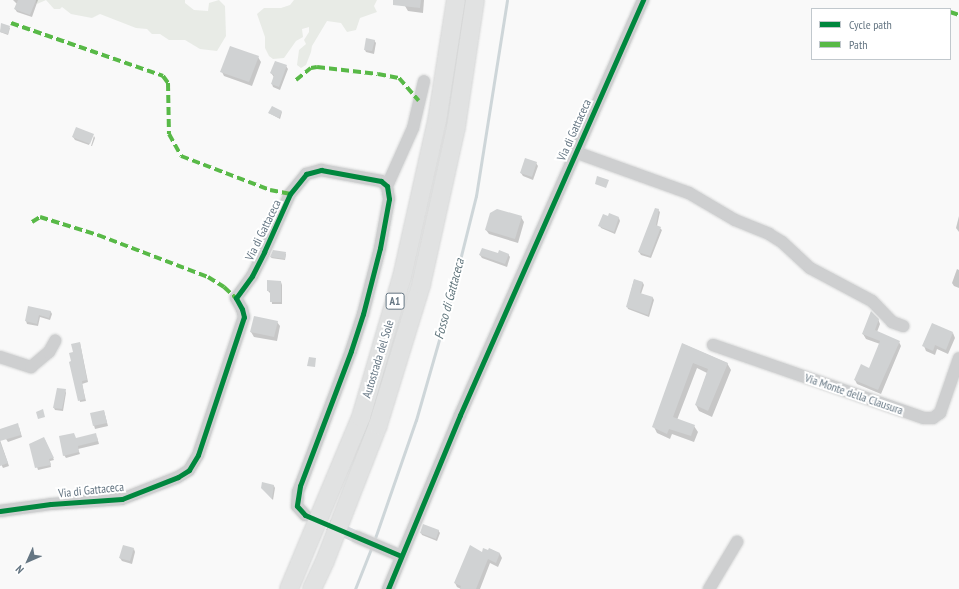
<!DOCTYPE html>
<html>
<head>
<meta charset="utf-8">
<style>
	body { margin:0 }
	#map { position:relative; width:959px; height:589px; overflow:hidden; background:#f9f9f9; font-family:"PT Sans Narrow",sans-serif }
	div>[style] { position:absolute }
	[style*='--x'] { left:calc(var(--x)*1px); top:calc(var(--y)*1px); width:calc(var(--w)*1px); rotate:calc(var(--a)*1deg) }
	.green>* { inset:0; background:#e8ebe6 }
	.shadow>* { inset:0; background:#0003 }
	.stream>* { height:3px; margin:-1.5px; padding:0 1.5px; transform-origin:1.5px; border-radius:1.5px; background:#ced6d9 }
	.building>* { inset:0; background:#d0d2d3 }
	.minor-tunnel>* { height:12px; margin-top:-6px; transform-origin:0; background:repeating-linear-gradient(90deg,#d4d8dc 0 12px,transparent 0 18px) }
	.roads { filter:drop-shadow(0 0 1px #d5d6d6) drop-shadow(0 0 1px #d5d6d6) }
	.minor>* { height:12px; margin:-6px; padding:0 6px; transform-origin:6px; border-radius:6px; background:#cecfd0 }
	.highway>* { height:18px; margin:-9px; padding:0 9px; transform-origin:9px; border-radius:9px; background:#e1e2e2 }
	.quiet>* { height:4px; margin-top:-2px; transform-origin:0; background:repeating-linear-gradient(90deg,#58b947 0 8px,transparent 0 12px) }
	.cycleway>* { height:5px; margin:-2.5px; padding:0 2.5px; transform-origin:2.5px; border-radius:2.5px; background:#00873e }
	span { translate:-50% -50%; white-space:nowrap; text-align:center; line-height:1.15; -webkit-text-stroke:4px #fff; paint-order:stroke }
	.shield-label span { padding:1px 3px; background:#fff; border:1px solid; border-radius:3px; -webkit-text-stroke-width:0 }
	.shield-label { font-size:11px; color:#657683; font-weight:700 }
	.street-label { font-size:12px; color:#657683 }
	.water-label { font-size:13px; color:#60757c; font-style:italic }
	.legend { position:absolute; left:811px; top:8px; width:140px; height:52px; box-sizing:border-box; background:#fff; border:1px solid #c1c8cd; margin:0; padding:5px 7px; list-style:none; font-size:12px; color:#657683 }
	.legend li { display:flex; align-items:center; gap:8px; height:20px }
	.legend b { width:20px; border:1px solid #c1c8cd }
	.north { position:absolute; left:8px; top:541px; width:40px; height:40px; -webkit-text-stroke:3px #fff; paint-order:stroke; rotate:225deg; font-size:11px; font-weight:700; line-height:16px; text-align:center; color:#657683 }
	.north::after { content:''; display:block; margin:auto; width:14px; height:18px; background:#657683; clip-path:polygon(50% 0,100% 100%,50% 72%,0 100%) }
</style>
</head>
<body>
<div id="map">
	<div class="green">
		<i style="clip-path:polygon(36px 0,185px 0,185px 3px,194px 10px,208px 11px,209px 3px,219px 0,225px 6px,226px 36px,217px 51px,200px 49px,185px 40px,169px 40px,160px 34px,152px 34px,147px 29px,136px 28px,100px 14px,92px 18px,71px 14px,62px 7px,60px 9px,54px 9px,46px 0,37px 4px)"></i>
		<i style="clip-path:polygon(294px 0,377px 0,374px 6px,377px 12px,360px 18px,356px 30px,347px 32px,341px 23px,327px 21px,312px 46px,311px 52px,306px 65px,301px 68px,297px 65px,299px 50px,306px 44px,304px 40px,309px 32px,309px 27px,302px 29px,303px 37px,296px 41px,284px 58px,273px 59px,269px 56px,265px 48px,265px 37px,257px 14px,264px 8px,281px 8px,290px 5px)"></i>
	</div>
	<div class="shadow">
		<i style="clip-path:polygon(13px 0,38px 0,32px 17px,17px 12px,15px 9px,17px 4px)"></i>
		<i style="clip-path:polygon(406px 0,424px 0,423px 13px,408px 11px,405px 6px)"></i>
		<i style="clip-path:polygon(2px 25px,10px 28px,8px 35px,0 32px)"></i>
		<i style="clip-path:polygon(374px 40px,376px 43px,374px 54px,366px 52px,365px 50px)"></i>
		<i style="clip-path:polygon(258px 57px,261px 62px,252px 86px,224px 76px,222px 72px)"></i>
		<i style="clip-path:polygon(286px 66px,288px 69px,280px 90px,273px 87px,272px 84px,274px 77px,271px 73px)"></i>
		<i style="clip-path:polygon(282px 112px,280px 119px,269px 113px)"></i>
		<i style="clip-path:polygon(92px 135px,89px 145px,75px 140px,73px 137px)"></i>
		<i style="clip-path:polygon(94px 136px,95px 138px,92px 146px,91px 146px)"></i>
		<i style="clip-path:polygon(536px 163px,538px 166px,533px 180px,523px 176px,521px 173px)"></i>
		<i style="clip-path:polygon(658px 210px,660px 212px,657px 226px,662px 230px,651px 258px,641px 255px,639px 252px)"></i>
		<i style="clip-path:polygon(959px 216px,959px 232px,956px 228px)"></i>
		<i style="clip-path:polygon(521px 217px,524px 222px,518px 243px,489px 234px,486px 230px)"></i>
		<i style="clip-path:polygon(619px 218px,620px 221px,615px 234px,601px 228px,600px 226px)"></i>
		<i style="clip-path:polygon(274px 251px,286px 254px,285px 260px,271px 258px)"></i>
		<i style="clip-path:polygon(508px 254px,510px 257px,507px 267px,482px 258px,480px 255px)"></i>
		<i style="clip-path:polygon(957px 269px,959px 270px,959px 288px,954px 286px,952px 283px)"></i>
		<i style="clip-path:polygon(634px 280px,643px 283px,644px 285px,641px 294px,653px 298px,654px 300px,649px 317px,628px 309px,627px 306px)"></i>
		<i style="clip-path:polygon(281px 282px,282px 285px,282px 304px,272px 304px,271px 294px,268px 291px)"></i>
		<i style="clip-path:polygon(29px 307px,51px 312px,52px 314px,50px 320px,40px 317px,38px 326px,27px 324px,26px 321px)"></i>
		<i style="clip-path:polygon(878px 319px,880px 324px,877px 332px,899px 342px,901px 346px,881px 394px,857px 384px,855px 380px,870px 369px,880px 344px,866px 339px,863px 334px)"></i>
		<i style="clip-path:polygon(277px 322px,280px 326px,277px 341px,254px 337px,251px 332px)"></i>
		<i style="clip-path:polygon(953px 333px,955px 338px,948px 354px,937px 349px,935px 355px,926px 351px,924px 346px)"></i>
		<i style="clip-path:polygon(80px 343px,88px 382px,82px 384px,86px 401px,80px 402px,72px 362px,74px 353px)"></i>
		<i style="clip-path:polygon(683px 344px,727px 363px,731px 370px,712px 417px,699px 411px,696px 405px,707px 373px,697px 368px,677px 420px,694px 426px,698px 432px,694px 442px,672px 434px,670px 439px,657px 433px,654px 427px)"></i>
		<i style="clip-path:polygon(65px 390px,66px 393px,63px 411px,55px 410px,54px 408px)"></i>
		<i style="clip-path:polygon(104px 411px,108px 426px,95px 429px,91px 414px)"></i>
		<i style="clip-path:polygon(19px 427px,22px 437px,8px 442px,6px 439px)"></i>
		<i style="clip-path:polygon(97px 437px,99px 444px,78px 449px,80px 454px,66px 458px,64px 455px,76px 439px)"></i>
		<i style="clip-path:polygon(0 440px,9px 466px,3px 468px,0 462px)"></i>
		<i style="clip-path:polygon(45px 440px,54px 460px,50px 461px,51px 467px,38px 470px,30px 444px)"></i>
		<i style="clip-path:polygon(274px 486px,275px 488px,273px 500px,262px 488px)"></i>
		<i style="clip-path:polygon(438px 530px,440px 533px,437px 541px,422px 535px,421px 533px)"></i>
		<i style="clip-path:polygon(134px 549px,135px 552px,132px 564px,122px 561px,120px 558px)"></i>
		<i style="clip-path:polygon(490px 549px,500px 554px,502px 558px,498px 567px,490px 563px,480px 589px,461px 589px,457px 587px,455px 583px,482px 553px,488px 552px)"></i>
	</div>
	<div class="stream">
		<i style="--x:374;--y:541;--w:128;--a:-70.9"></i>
		<i style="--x:416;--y:420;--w:112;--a:-74"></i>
		<i style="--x:447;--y:312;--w:120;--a:-76"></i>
		<i style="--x:476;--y:196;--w:198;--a:-81"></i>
		<i style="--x:355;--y:589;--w:46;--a:-68.4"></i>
	</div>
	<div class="building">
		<i style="clip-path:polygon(18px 0,36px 0,30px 15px,14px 9px)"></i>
		<i style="clip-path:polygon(393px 0,421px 0,420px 8px,393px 5px)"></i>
		<i style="clip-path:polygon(1px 23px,10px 26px,8px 34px,0 32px)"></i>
		<i style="clip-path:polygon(366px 38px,375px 40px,372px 51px,364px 50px)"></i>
		<i style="clip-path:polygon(230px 46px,259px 56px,249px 82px,220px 72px)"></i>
		<i style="clip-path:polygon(275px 61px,287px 65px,279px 87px,271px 84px,274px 75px,270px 73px)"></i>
		<i style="clip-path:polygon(272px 106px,282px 111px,279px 118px,268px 113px)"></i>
		<i style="clip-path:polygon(76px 127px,94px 134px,90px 144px,72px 137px)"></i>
		<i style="clip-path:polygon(525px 158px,537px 162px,532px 177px,520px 173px)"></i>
		<i style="clip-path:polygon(597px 176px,609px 180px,606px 188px,595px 184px)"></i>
		<i style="clip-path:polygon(655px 208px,659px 209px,656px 225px,661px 227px,650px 256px,638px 252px)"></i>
		<i style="clip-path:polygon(497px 209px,522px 216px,515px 239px,485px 230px,490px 213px)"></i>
		<i style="clip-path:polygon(609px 213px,619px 217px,614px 232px,598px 226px,603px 214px,608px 216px)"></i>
		<i style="clip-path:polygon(482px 248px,498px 253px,499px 250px,509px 254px,505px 264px,479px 255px)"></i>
		<i style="clip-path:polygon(273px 250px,286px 252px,285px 259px,270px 257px)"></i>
		<i style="clip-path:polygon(634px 279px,643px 282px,640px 293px,653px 297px,648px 315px,626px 307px)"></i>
		<i style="clip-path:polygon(267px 280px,281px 281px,281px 302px,270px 302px,270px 291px,267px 291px)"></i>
		<i style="clip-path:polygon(28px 306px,51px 311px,49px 318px,39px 315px,37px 324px,25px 321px)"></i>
		<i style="clip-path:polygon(871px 311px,879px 319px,875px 330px,900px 341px,878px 390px,854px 380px,861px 364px,869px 368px,880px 341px,862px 334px)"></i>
		<i style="clip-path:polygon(254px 316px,278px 321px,274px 337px,250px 332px)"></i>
		<i style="clip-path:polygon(932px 323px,953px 332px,946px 350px,935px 345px,933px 351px,922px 346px)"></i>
		<i style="clip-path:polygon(80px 342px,87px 380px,82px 381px,85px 399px,78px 401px,69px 362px,71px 361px,69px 353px,73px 352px,71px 344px)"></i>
		<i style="clip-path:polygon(682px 343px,728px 363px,708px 411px,695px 405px,708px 369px,693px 363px,673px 417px,695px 425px,691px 436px,669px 429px,667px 434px,652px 427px)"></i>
		<i style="clip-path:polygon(309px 357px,316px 358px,315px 367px,307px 366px)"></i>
		<i style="clip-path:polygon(57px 388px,66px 389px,62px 409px,53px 408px)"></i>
		<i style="clip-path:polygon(43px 409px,45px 417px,38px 419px,36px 412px)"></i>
		<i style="clip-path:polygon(104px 410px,107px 423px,93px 426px,90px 413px)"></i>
		<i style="clip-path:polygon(18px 423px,21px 435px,0 441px,0 429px)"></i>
		<i style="clip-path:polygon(74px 433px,76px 438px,96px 433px,98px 441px,78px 446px,79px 452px,63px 456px,59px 436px)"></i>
		<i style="clip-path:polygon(44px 437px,54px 458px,49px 459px,51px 465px,35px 468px,29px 444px)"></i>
		<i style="clip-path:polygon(0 442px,8px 463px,0 466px)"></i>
		<i style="clip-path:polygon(262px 482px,274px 485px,272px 499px,261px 488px)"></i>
		<i style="clip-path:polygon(423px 524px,439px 530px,436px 539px,420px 533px)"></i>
		<i style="clip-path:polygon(123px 545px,134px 548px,130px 561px,119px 558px)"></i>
		<i style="clip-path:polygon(470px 545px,482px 552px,483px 548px,488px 550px,489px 548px,500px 553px,496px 563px,488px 559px,476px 589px,460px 589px,461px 586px,454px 583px)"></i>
	</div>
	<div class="minor-tunnel">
		<i style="--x:312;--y:517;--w:49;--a:24"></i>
	</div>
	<div class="roads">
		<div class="minor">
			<i style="--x:575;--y:152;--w:121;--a:19.8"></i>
			<i style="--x:689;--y:193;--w:53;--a:30.4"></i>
			<i style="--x:735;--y:220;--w:37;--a:22"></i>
			<i style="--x:769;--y:234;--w:15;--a:32"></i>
			<i style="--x:782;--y:242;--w:38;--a:43"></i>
			<i style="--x:810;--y:268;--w:70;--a:28"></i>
			<i style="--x:872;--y:301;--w:29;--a:46"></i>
			<i style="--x:892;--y:322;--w:12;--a:20"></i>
			<i style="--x:387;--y:186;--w:64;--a:-65.9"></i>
			<i style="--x:413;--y:128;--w:48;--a:-76.8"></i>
			<i style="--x:713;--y:345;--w:223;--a:19.1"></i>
			<i style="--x:924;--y:418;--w:9;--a:0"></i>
			<i style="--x:933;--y:418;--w:9;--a:-36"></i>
			<i style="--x:940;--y:413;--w:58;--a:-70.9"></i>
			<i style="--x:0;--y:357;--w:33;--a:18"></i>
			<i style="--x:31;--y:367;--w:23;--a:-40"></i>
			<i style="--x:49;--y:352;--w:13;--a:-61"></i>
			<i style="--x:0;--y:511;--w:51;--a:-7.8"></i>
			<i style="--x:51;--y:504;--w:71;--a:-4"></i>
			<i style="--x:122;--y:499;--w:60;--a:-21.4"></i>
			<i style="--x:178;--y:477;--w:13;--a:-32"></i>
			<i style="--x:189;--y:470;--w:17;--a:-59"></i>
			<i style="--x:198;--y:455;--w:145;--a:-71.6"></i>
			<i style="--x:244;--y:317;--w:8;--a:-104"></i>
			<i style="--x:242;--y:309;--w:13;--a:-119"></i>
			<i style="--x:236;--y:298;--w:27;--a:-54"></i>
			<i style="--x:252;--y:276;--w:27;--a:-63"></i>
			<i style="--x:264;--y:252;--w:64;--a:-65.9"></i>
			<i style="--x:290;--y:194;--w:26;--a:-51"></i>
			<i style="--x:306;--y:174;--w:16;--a:-15"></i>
			<i style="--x:321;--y:170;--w:61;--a:10.4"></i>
			<i style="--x:381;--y:181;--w:8;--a:40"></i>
			<i style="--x:387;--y:186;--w:13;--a:81"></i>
			<i style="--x:389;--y:199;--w:50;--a:100.4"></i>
			<i style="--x:380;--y:248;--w:68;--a:104.4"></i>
			<i style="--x:363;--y:314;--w:39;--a:108"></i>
			<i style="--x:351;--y:351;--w:151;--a:110.6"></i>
			<i style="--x:298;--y:492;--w:14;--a:94"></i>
			<i style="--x:297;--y:506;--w:12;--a:48"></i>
			<i style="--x:357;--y:537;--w:48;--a:23.4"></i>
			<i style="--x:388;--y:589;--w:188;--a:-67.5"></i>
			<i style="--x:460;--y:415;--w:454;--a:-66.2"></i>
			<i style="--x:709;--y:589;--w:55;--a:-59.2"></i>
		</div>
		<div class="highway">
			<i style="--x:289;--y:589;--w:186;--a:-67.3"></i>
			<i style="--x:361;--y:417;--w:146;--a:-73.7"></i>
			<i style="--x:402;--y:277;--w:160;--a:-77.4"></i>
			<i style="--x:437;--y:121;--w:122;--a:-81.1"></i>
			<i style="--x:312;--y:589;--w:31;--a:-65"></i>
			<i style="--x:325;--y:561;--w:146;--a:-68.7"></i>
			<i style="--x:378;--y:425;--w:146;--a:-72.9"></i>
			<i style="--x:421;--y:285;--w:162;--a:-77.5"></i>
			<i style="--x:456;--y:127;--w:128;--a:-81.5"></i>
		</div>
	</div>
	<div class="quiet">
		<i style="--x:950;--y:12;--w:9;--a:18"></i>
		<i style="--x:11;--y:23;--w:161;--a:19.2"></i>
		<i style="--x:163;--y:76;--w:9;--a:54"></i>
		<i style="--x:168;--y:83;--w:51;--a:88.9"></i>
		<i style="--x:169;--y:134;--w:25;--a:61"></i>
		<i style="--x:181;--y:156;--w:95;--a:20.9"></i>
		<i style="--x:270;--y:190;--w:20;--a:11"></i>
		<i style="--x:296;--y:80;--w:19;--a:-39"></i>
		<i style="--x:311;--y:68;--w:6;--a:-9"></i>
		<i style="--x:317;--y:67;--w:61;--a:6.5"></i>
		<i style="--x:378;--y:74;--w:21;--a:11"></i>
		<i style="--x:399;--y:78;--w:30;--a:49"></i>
		<i style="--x:32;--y:222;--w:9;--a:-32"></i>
		<i style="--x:40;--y:217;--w:61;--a:17.2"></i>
		<i style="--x:98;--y:235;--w:118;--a:20.9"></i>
		<i style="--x:208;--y:277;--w:19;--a:32"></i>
		<i style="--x:224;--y:287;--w:16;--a:43"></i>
	</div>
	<div class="cycleway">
		<i style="--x:0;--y:511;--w:51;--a:-7.8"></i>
		<i style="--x:51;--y:504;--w:71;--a:-4"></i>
		<i style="--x:122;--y:499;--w:60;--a:-21.4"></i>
		<i style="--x:178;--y:477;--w:13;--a:-32"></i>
		<i style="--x:189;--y:470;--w:17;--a:-59"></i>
		<i style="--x:198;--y:455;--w:145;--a:-71.6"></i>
		<i style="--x:244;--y:317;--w:8;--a:-104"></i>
		<i style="--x:242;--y:309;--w:13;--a:-119"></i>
		<i style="--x:236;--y:298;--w:27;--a:-54"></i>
		<i style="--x:252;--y:276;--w:27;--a:-63"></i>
		<i style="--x:264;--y:252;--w:64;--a:-65.9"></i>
		<i style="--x:290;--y:194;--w:26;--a:-51"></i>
		<i style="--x:306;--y:174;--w:16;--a:-15"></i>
		<i style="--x:321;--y:170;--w:61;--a:10.4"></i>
		<i style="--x:381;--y:181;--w:8;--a:40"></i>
		<i style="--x:387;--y:186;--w:13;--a:81"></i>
		<i style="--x:389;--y:199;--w:50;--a:100.4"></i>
		<i style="--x:380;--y:248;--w:68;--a:104.4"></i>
		<i style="--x:363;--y:314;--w:39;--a:108"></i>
		<i style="--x:351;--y:351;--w:144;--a:110.7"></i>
		<i style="--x:300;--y:486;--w:20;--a:99"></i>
		<i style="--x:297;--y:506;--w:12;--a:48"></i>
		<i style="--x:305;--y:515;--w:104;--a:23.1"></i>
		<i style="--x:388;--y:589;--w:188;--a:-67.5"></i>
		<i style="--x:460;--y:415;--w:454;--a:-66.2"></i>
	</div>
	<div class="shield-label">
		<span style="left:395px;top:301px">A1</span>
	</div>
	<div class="street-label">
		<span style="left:574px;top:130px;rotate:-66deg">Via di Gattaceca</span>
		<span style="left:263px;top:230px;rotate:-64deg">Via di Gattaceca</span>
		<span style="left:378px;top:359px;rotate:-73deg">Autostrada del Sole</span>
		<span style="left:854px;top:394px;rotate:19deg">Via Monte della Clausura</span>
		<span style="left:91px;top:490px;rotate:-6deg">Via di Gattaceca</span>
	</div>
	<div class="water-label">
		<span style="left:450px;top:299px;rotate:-75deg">Fosso di Gattaceca</span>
	</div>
	<ul class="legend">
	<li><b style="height:5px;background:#00873e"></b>Cycle path</li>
	<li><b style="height:5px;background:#58b947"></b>Path</li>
	</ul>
	<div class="north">N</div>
</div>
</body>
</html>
